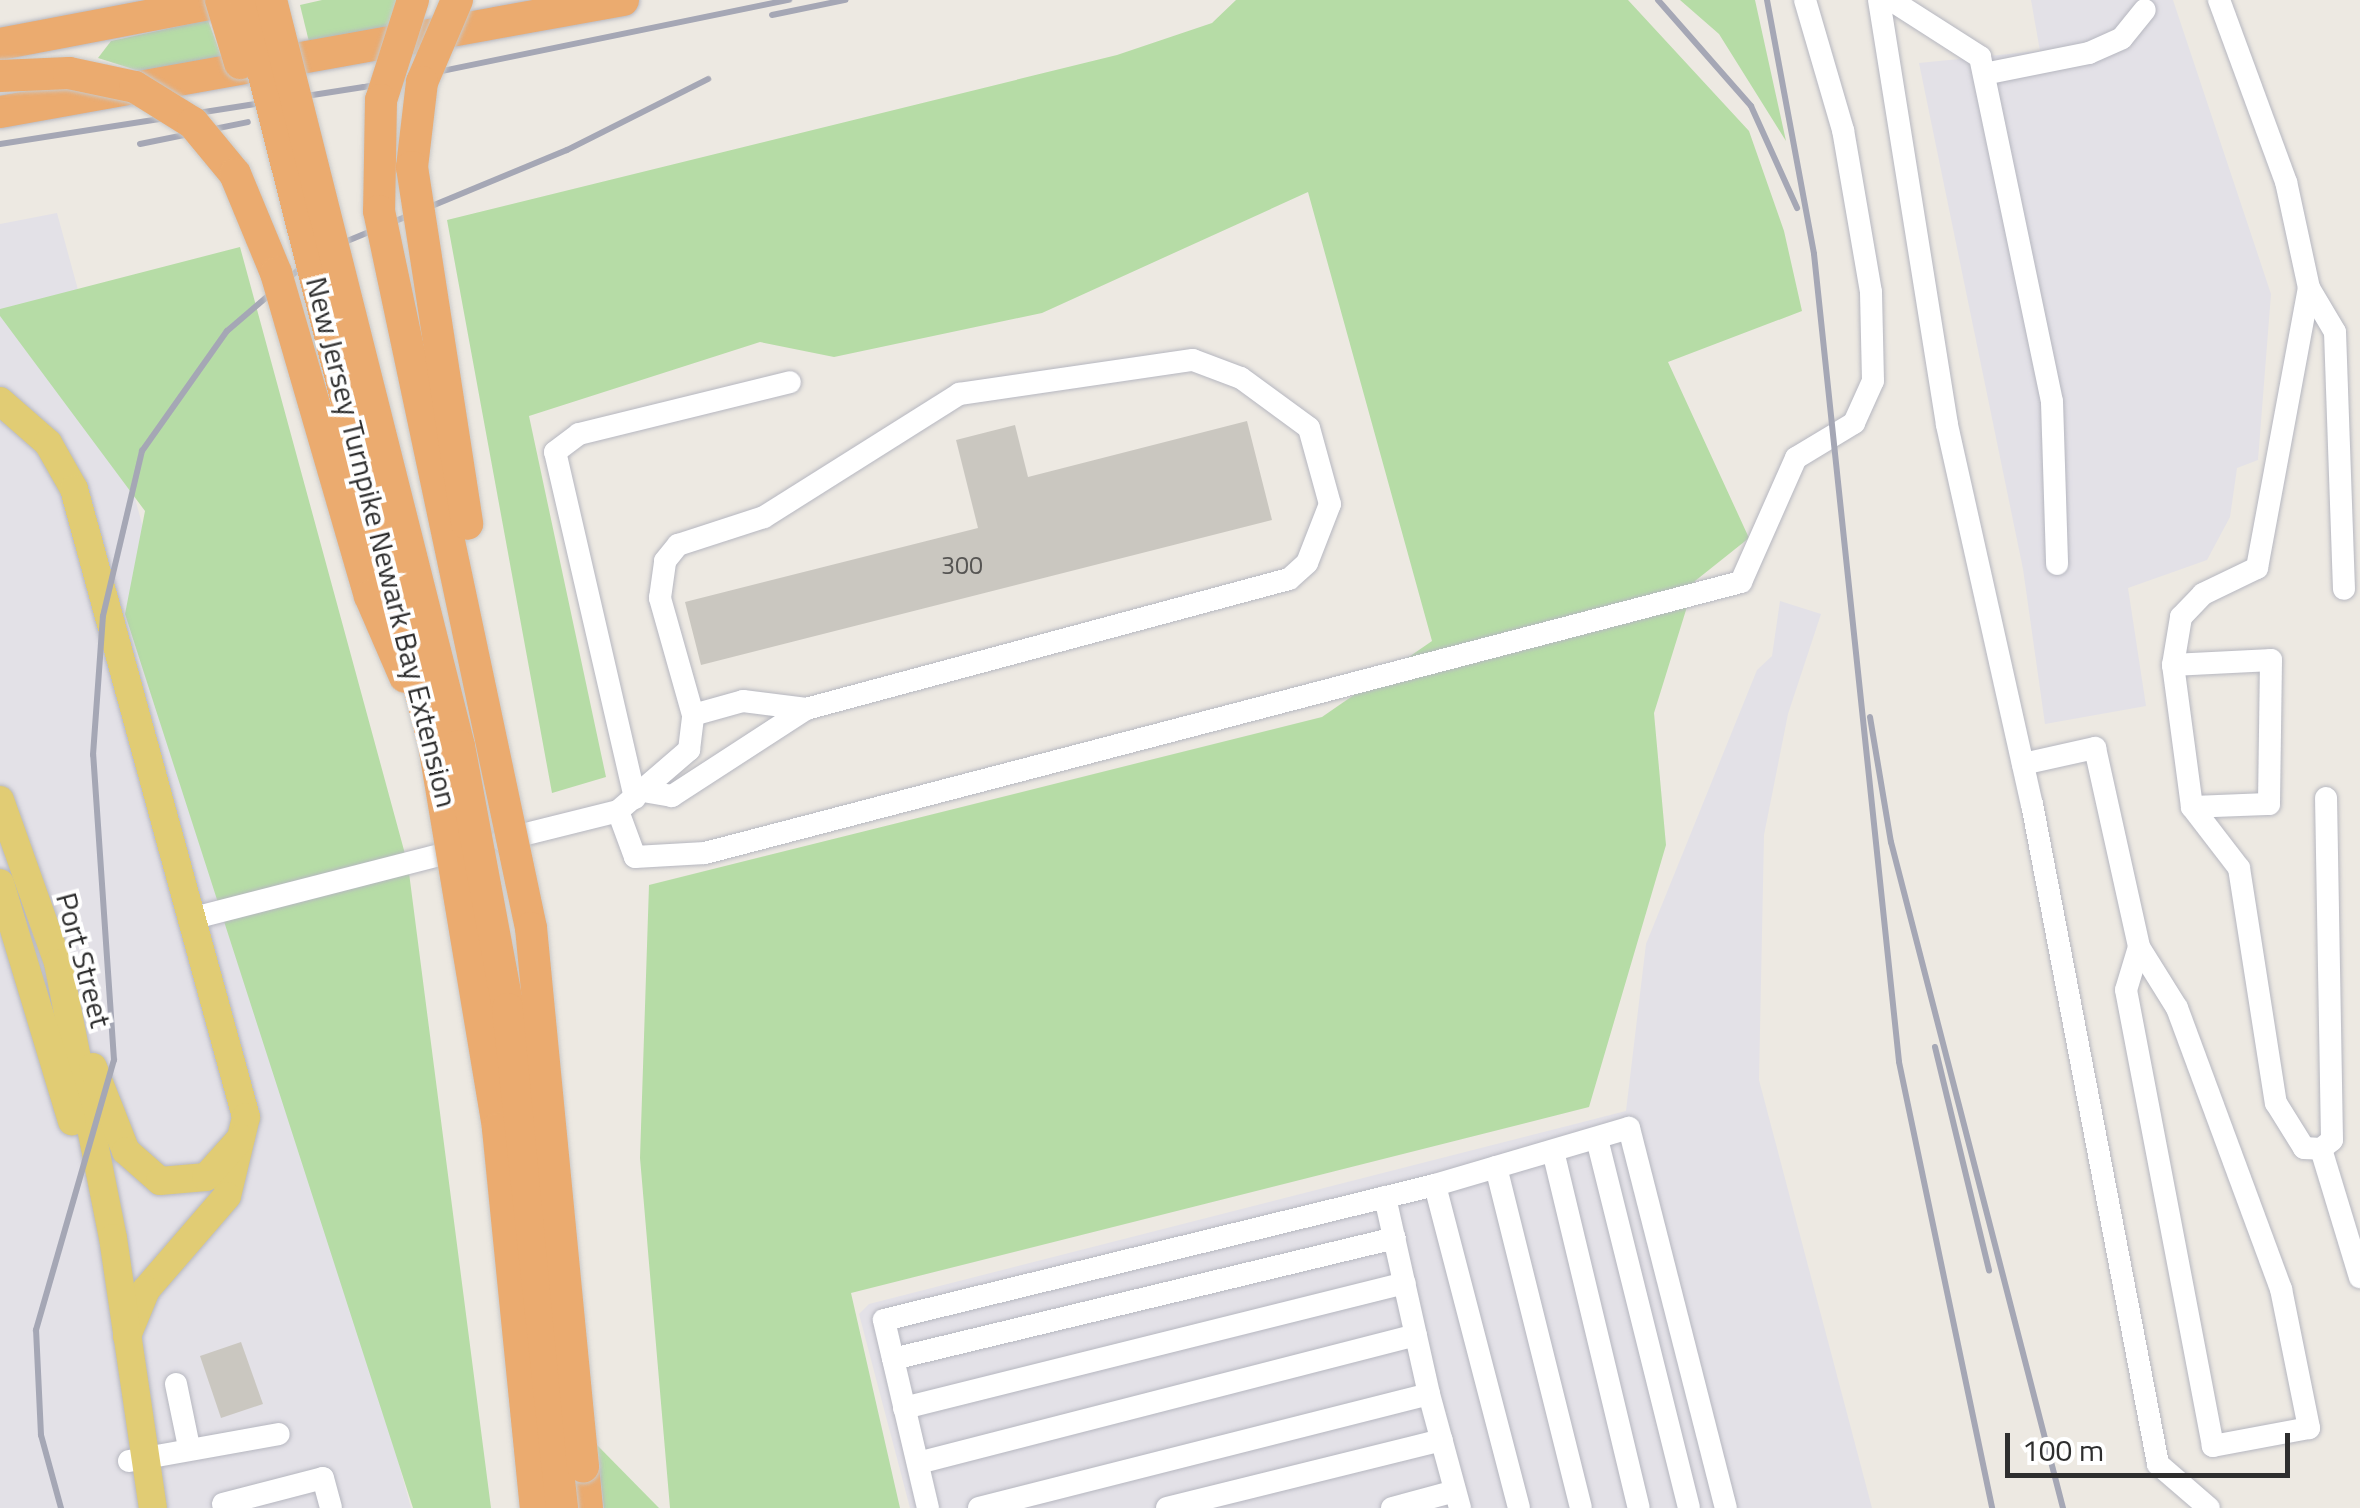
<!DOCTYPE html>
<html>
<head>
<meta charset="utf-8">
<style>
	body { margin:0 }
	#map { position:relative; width:2360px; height:1508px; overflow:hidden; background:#ede9e2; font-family:"Titillium Web",sans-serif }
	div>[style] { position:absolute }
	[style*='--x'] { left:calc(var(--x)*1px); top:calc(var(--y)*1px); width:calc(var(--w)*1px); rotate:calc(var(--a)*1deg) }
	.industrial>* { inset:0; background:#e3e1e7 }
	.green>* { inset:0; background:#b6dca6 }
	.building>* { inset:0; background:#cac7c0 }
	.roads { filter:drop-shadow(0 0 2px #b6b7c0) drop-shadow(0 0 2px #b6b7c0) }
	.minor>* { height:22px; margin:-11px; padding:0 11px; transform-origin:11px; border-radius:11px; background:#fff }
	.major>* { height:28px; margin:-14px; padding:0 14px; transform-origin:14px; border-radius:14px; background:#e1cc74 }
	.highway>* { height:32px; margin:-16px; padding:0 16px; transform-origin:16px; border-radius:16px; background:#ebab6f }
	.rail>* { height:6px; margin:-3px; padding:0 3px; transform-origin:3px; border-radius:3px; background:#a5a7b5 }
	.bridges { filter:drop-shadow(0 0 2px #c9c9c9) drop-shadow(0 0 2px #c9c9c9) }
	.highway-bridge>* { height:32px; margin:-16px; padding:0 16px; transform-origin:16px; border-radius:16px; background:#ebab6f }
	span { translate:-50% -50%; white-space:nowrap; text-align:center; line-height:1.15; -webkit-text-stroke:8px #fff; paint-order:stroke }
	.number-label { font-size:25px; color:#555452 }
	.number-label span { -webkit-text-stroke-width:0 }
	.street-label { font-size:30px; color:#2e2e2e }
	.scale { position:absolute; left:2005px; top:1433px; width:285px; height:45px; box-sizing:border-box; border:5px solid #2e2e2e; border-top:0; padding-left:12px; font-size:30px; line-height:35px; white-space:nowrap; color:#2e2e2e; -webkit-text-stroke:8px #fff; paint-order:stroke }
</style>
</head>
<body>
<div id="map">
	<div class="industrial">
		<i style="clip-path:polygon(2031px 0,2173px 0,2271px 294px,2258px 460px,2237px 468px,2230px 517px,2207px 560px,2128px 588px,2146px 706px,2045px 724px,2023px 569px,1919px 63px,2040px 51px)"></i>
		<i style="clip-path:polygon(57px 213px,411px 1508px,0 1508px,0 224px)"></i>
		<i style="clip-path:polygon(1780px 601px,1821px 614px,1788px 714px,1764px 835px,1759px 1080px,1872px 1508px,910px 1508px,859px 1314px,869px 1304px,1626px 1111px,1646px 944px,1757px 670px,1772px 656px)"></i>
	</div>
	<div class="green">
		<i style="clip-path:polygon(322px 0,400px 0,383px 37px,311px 50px,300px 5px)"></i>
		<i style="clip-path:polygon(1236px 0,1628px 0,1749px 131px,1784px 231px,1802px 311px,1668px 362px,1749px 538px,1695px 581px,1654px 713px,1666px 845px,1589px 1107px,851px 1293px,900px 1508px,670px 1508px,640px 1158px,649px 885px,1322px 717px,1432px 641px,1308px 192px,1042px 313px,834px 357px,760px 342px,529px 416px,606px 777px,552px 793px,447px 220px,1117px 55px,1212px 23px)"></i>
		<i style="clip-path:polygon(1680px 0,1755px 0,1786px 141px,1719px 34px)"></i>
		<i style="clip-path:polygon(208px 20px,224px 64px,155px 76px,98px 58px,111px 41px)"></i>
		<i style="clip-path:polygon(240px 247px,408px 865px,491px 1508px,413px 1508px,125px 614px,145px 511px,0 316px,0 309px)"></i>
		<i style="clip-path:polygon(597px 1445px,659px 1508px,604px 1508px)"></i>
	</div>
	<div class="building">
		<i style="clip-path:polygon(1247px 421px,1272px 520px,701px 665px,685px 602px,978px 528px,956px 440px,1015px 425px,1028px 477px)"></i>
		<i style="clip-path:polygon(241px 1342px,263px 1404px,221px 1418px,200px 1356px)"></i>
	</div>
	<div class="roads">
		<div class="minor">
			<i style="--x:1879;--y:0;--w:430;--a:80.9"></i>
			<i style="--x:1947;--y:425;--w:388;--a:77.4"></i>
			<i style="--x:2032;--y:804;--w:672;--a:79.19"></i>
			<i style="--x:2158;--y:1464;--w:67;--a:40.8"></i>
			<i style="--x:1891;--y:0;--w:106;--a:32.6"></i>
			<i style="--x:1980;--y:57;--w:352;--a:78.2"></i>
			<i style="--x:2052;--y:402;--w:162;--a:88.2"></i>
			<i style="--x:1984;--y:74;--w:107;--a:-11.3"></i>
			<i style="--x:2089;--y:53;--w:36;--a:-24"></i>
			<i style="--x:2122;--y:38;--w:36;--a:-51"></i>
			<i style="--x:2309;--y:288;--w:51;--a:59.4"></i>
			<i style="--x:2335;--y:332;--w:257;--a:88"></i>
			<i style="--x:2173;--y:665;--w:98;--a:-2.9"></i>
			<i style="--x:2271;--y:660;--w:144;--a:90.8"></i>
			<i style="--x:2269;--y:804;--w:77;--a:177.8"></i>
			<i style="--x:2192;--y:807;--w:143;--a:-97.6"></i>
			<i style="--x:2173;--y:665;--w:49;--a:-80.5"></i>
			<i style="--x:2181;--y:617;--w:32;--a:-46"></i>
			<i style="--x:2203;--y:594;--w:60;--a:-25.7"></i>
			<i style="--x:2257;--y:568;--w:285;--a:-79.5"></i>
			<i style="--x:2309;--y:288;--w:108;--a:-102.2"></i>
			<i style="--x:2286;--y:182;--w:194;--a:-110.2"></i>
			<i style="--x:693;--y:715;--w:52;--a:-15.6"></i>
			<i style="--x:743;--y:701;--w:64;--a:7.2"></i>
			<i style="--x:2023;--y:764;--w:74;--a:-12.5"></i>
			<i style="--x:2095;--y:748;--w:204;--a:77.5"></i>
			<i style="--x:2139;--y:947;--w:72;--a:58.1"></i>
			<i style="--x:2177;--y:1008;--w:300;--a:69.7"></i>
			<i style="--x:2281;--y:1289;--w:142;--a:78.6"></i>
			<i style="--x:2309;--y:1428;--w:98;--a:169.4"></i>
			<i style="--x:2213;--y:1446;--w:464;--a:-100.8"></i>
			<i style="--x:2126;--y:990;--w:45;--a:-73.2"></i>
			<i style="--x:635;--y:798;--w:355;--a:-103"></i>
			<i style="--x:555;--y:452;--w:30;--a:-37"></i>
			<i style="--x:579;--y:434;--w:217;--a:-13.8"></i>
			<i style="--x:2192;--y:807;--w:77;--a:52.4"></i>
			<i style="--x:2239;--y:868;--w:238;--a:81.1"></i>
			<i style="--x:2276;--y:1103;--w:53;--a:58.1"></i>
			<i style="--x:2304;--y:1148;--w:17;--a:3"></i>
			<i style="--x:2321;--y:1149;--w:14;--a:-39"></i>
			<i style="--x:2332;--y:1140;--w:342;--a:-91"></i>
			<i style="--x:618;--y:811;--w:49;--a:69.7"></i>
			<i style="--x:635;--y:857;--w:70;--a:-3.3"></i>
			<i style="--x:705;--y:853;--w:1071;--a:-14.66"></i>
			<i style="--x:1741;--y:582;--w:136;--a:-66.1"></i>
			<i style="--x:1796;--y:458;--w:68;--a:-31.1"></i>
			<i style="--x:1854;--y:423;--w:46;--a:-65.7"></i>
			<i style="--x:1873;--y:381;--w:89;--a:-91.3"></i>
			<i style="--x:1871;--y:292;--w:164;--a:-99.8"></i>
			<i style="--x:1843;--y:130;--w:135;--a:-106.3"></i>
			<i style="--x:502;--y:840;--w:120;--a:-14"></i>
			<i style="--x:618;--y:811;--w:94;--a:-40.7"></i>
			<i style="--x:689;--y:750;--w:35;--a:-83"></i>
			<i style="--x:693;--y:715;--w:122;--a:-105.8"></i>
			<i style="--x:660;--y:598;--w:37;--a:-82"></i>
			<i style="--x:665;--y:561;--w:21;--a:-51"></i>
			<i style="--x:678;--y:545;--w:90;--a:-18"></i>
			<i style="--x:764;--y:517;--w:231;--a:-32.2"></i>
			<i style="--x:959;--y:394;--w:236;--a:-8.3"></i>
			<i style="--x:1193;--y:360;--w:51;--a:20.6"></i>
			<i style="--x:1241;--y:378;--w:84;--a:36.3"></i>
			<i style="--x:1309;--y:428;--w:79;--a:74.6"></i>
			<i style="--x:1330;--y:504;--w:63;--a:111.3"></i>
			<i style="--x:1307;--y:563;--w:24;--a:138"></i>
			<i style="--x:1289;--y:579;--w:500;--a:164.94"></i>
			<i style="--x:806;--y:709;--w:160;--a:147"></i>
			<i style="--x:672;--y:796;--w:28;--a:-170"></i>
			<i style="--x:198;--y:917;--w:277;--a:-14.4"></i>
			<i style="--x:1597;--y:1139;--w:380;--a:76"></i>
			<i style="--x:2321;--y:1149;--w:134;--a:73.1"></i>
			<i style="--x:1553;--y:1151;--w:367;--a:76.5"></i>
			<i style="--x:1496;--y:1167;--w:351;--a:76"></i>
			<i style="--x:893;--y:1359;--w:516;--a:-13.55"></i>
			<i style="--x:176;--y:1384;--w:64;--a:78.3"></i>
			<i style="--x:1429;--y:1394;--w:118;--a:74.8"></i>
			<i style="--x:904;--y:1408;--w:516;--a:-14.01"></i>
			<i style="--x:129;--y:1461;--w:152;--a:-10.2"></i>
			<i style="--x:918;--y:1463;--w:514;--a:-14.41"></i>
			<i style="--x:223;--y:1504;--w:103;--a:-14.6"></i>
			<i style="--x:323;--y:1478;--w:31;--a:75"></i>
			<i style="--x:928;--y:1508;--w:193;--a:-103.2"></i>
			<i style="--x:884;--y:1320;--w:567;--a:-13.77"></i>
			<i style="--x:979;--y:1508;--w:464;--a:-14.2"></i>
			<i style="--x:1429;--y:1394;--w:202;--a:-102.6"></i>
			<i style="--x:1167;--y:1508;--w:283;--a:-13.9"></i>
			<i style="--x:1392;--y:1508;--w:65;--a:-15.1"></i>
			<i style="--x:1519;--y:1508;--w:334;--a:-104.6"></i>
			<i style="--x:1435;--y:1185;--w:202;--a:-16.4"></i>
			<i style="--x:1629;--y:1128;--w:392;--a:75.7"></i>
		</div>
		<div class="major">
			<i style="--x:0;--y:401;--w:64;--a:41.2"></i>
			<i style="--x:48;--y:443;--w:53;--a:60.5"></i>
			<i style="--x:74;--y:489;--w:651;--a:74.68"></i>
			<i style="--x:246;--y:1117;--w:81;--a:103.5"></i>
			<i style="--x:227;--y:1196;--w:124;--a:130.8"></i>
			<i style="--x:146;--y:1290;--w:50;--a:112.4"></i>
			<i style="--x:0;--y:800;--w:173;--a:70.4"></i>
			<i style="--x:58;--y:963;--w:280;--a:78.7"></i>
			<i style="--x:113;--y:1238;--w:273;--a:81.6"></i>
			<i style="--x:0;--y:883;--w:249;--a:73.2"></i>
			<i style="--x:93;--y:1067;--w:90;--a:68.6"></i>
			<i style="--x:126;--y:1151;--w:45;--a:41.4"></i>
			<i style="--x:160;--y:1181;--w:46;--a:-5"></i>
			<i style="--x:206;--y:1177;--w:52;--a:-48.1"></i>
		</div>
		<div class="highway">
			<i style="--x:0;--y:44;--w:234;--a:-10.8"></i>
			<i style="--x:0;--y:112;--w:633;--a:-10.19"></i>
			<i style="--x:583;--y:1466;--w:42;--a:84.6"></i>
		</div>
	</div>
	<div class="rail">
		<i style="--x:1658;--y:0;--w:141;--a:48.7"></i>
		<i style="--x:1751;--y:106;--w:112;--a:65.7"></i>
		<i style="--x:1767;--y:0;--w:258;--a:79.5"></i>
		<i style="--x:1814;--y:254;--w:812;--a:83.99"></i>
		<i style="--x:1899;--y:1062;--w:456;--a:78.2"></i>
		<i style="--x:772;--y:15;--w:75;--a:-11.6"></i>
		<i style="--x:0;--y:144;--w:368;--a:-8.9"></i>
		<i style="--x:364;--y:87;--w:434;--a:-11.6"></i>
		<i style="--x:140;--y:144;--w:110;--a:-11.5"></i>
		<i style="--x:1870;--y:717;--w:127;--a:80.5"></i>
		<i style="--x:1891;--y:842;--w:688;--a:75.52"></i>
		<i style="--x:1935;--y:1047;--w:230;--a:76.4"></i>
		<i style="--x:61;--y:1508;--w:76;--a:-105.3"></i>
		<i style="--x:41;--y:1435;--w:105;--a:-92.7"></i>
		<i style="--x:36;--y:1330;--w:281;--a:-73.9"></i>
		<i style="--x:114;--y:1060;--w:306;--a:-93.9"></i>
		<i style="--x:93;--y:755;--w:139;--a:-85.9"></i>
		<i style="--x:103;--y:616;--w:170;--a:-76.7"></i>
		<i style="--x:142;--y:451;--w:147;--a:-54.7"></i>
		<i style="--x:227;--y:331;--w:120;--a:-40.6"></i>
		<i style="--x:318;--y:253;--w:269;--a:-22.5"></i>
		<i style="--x:567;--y:150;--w:158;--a:-26.7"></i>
	</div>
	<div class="bridges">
		<div class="highway-bridge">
			<i style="--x:221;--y:0;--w:66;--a:73.2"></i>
			<i style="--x:245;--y:0;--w:769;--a:75.76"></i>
			<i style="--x:434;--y:745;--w:389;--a:80.5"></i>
			<i style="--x:498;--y:1129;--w:381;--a:84.3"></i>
			<i style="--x:271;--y:0;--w:769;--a:75.86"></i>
			<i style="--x:459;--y:746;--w:268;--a:79.4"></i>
			<i style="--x:508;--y:1009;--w:502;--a:83.82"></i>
			<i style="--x:413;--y:0;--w:105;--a:107.7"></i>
			<i style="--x:381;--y:100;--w:111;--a:91"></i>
			<i style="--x:379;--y:211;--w:733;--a:78.03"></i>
			<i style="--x:531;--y:928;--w:541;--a:84.48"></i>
			<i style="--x:457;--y:0;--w:89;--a:113.1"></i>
			<i style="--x:422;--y:82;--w:86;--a:96.7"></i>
			<i style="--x:412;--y:167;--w:361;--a:81.2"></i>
			<i style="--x:0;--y:76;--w:69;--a:-2.5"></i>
			<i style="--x:69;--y:73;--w:67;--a:12"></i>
			<i style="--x:135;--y:87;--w:68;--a:31.8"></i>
			<i style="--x:193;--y:123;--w:66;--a:50.5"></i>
			<i style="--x:235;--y:174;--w:107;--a:67.5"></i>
			<i style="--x:276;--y:273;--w:336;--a:73.8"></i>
			<i style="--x:370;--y:596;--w:88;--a:66.6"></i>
		</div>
	</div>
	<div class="number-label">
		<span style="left:962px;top:565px">300</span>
	</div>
	<div class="street-label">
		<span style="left:382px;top:542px;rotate:76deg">New Jersey Turnpike Newark Bay Extension</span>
		<span style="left:84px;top:960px;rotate:75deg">Port Street</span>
	</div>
	<div class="scale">100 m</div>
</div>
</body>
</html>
